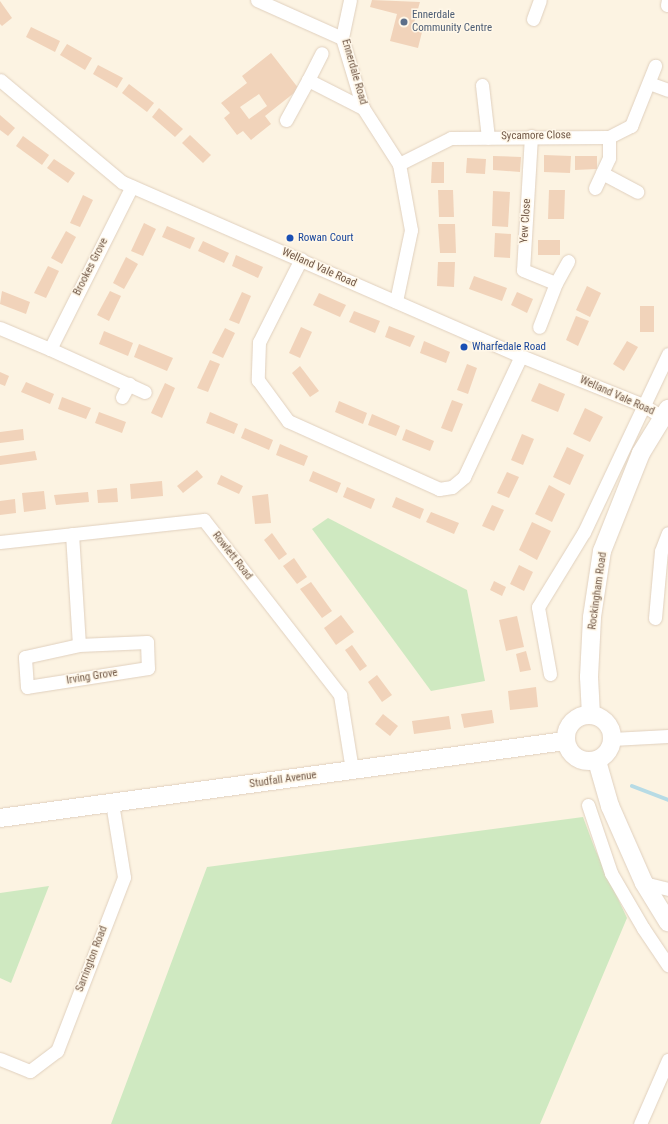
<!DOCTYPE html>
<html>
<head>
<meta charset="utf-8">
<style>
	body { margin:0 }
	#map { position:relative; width:668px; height:1124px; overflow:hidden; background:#fcf3e2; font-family:"Roboto Condensed",sans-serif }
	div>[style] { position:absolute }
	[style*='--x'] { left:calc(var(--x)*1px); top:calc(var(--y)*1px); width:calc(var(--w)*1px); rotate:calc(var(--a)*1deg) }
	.green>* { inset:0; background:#cfe9c1 }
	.stream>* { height:4px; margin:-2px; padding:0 2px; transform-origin:2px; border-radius:2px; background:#b7dbe5 }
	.building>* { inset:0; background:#f1d3ba }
	.roads { filter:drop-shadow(0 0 1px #e0d0be) drop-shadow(0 0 1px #e0d0be) }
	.street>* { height:13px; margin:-6.5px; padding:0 6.5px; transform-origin:6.5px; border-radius:6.5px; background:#fff }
	.secondary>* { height:18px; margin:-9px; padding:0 9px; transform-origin:9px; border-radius:9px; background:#fff }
	.secondary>.ring { margin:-9px; padding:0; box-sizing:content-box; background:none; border:18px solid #fff; border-radius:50% }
	.dots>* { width:11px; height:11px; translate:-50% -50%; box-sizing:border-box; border:2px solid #fff7e8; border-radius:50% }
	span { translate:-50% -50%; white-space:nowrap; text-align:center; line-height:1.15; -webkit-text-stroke:3px #fff7e8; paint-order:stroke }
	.service-label { font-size:11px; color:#4e5e75 }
	.left { translate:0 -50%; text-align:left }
	.street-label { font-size:11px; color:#735a49 }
	.transit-label { font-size:11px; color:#164399 }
</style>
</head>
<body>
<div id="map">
	<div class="green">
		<i style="clip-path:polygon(328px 518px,467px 590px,485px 681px,431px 691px,312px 529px)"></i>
		<i style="clip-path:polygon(583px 817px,595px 849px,627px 918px,540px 1124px,111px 1124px,207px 867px)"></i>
		<i style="clip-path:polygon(49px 886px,11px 983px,0 978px,0 893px)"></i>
	</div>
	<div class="stream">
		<i style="--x:632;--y:786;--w:39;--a:21"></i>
	</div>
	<div class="building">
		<i style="clip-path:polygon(372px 0,420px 2px,412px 30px,422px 32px,418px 48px,390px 41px,397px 14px,370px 7px)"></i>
		<i style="clip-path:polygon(0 1px,12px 18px,2px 26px,0 24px)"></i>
		<i style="clip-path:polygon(31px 27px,60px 41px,55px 52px,26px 37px)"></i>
		<i style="clip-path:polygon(67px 44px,92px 58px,85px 70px,60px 55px)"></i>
		<i style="clip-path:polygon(evenodd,271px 53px,299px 89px,265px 116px,271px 124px,251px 140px,243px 131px,237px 135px,224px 118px,230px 113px,221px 103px,247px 83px,242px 76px,271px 53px,259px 94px,267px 106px,249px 119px,240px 107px,259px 94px)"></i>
		<i style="clip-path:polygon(98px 65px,123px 78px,117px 88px,93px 74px)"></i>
		<i style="clip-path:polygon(129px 84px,154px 103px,147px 112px,122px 93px)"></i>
		<i style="clip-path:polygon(159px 108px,183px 129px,175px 137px,152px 117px)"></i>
		<i style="clip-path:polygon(0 115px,15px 128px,8px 136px,0 130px)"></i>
		<i style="clip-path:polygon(190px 135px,211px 155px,203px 163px,182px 143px)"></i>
		<i style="clip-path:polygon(23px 136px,49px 155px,42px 165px,16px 146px)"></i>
		<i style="clip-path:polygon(544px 155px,571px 156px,570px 173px,544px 172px)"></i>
		<i style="clip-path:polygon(493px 156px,521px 157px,520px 172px,493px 170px)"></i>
		<i style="clip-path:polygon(575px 156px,597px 156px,597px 169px,575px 170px)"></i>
		<i style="clip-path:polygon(467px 158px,486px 159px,485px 174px,466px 173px)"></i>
		<i style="clip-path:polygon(54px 159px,75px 173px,68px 183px,47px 168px)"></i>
		<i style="clip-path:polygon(432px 162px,444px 162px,444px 183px,431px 183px)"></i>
		<i style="clip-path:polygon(438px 190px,453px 190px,454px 217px,439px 217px)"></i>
		<i style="clip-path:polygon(549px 190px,565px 190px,564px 219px,548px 219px)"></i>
		<i style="clip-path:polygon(493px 191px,510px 192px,508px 227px,492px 226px)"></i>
		<i style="clip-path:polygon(83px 195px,93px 200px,80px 227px,70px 223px)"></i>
		<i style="clip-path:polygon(144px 223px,156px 229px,143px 256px,131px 251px)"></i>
		<i style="clip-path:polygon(438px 224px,455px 224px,456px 253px,440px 253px)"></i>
		<i style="clip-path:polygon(167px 226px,195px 238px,190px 249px,162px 237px)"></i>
		<i style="clip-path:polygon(66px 231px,76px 237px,62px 264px,51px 258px)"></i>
		<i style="clip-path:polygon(495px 233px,511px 234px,510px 258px,494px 257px)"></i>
		<i style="clip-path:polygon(538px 240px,560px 240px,560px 255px,538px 255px)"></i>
		<i style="clip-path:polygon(203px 241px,229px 253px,224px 263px,198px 251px)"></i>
		<i style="clip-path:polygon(236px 255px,263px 267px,258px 278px,232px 266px)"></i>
		<i style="clip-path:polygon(126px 257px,138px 264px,124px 289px,113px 283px)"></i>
		<i style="clip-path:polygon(438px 262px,455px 262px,454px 287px,437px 286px)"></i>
		<i style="clip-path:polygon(48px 266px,59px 271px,46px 298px,34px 293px)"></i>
		<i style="clip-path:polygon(474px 276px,507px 288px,502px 301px,469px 289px)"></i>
		<i style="clip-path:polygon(587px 286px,601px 293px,590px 317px,576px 310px)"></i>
		<i style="clip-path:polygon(2px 291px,30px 302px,26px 314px,0 304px)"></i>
		<i style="clip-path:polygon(110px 291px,121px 296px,109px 321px,97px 315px)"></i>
		<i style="clip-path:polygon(242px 292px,251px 296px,239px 324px,229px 320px)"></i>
		<i style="clip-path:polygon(517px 292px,533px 299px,527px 313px,511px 305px)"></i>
		<i style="clip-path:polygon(319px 293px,346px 305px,340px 317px,313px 305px)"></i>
		<i style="clip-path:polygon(640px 306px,654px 306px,654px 332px,640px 332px)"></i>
		<i style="clip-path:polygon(354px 311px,380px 321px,375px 333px,349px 322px)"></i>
		<i style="clip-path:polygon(576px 316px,589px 321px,578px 346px,566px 340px)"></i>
		<i style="clip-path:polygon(389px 326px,415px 336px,410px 347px,385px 337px)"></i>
		<i style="clip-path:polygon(301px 327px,312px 332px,300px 358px,289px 353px)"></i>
		<i style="clip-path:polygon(225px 328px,235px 333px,223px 358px,212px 353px)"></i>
		<i style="clip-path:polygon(104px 331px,133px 343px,128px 356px,99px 344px)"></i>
		<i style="clip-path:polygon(424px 341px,450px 352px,446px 363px,420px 353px)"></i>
		<i style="clip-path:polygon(627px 341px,638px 347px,624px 371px,613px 364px)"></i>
		<i style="clip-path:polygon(139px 344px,173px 358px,167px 371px,134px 357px)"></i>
		<i style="clip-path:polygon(210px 360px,220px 364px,208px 392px,197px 388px)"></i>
		<i style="clip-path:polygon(467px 364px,477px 368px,468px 394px,457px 390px)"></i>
		<i style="clip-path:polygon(300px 366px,319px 391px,310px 397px,292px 373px)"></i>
		<i style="clip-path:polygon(0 372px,9px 376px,5px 386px,0 384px)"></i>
		<i style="clip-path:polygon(26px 382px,54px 394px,50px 404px,21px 392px)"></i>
		<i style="clip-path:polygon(165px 383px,175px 388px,162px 418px,151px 413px)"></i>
		<i style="clip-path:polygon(539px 383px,565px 394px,558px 412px,531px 401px)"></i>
		<i style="clip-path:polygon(62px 397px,91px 408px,86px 419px,58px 409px)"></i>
		<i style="clip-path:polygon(452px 400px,463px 404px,452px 432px,441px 428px)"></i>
		<i style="clip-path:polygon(339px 401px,367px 413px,363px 424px,335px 412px)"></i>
		<i style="clip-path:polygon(585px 408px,603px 417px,590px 442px,573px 434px)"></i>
		<i style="clip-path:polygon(99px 412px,126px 422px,122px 433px,95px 423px)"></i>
		<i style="clip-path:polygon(210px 412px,238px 424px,234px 434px,206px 423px)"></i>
		<i style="clip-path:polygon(372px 414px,400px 426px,396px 436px,368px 425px)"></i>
		<i style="clip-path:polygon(245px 428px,273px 440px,269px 450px,241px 438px)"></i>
		<i style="clip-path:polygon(23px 429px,24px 440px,0 443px,0 432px)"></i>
		<i style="clip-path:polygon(406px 429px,434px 441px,430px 451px,402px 440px)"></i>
		<i style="clip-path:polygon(522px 434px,534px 439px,523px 465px,511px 460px)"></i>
		<i style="clip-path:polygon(280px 444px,308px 456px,304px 466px,276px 455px)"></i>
		<i style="clip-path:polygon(567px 447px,584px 455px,570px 485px,553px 477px)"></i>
		<i style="clip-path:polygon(35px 451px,37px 460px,0 465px,0 456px)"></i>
		<i style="clip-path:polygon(197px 470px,203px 477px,183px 493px,177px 486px)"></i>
		<i style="clip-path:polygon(313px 471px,341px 483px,337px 493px,309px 481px)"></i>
		<i style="clip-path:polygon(507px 472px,519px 477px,509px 498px,497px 493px)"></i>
		<i style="clip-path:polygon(221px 475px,243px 486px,239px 494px,217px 484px)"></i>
		<i style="clip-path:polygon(162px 481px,163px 496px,131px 499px,130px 484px)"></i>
		<i style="clip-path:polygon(549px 485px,565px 494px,552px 522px,535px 514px)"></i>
		<i style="clip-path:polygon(347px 487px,375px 499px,371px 509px,343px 497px)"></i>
		<i style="clip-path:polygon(117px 488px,118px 502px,98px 503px,97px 490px)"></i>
		<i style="clip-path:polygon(44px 491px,46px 509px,24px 512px,22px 493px)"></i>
		<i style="clip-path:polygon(88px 492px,89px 502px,56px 505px,54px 495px)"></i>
		<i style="clip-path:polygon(268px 494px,271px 523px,255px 524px,252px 496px)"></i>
		<i style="clip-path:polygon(396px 497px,424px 509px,420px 519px,392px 507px)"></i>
		<i style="clip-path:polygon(15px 499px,16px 513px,0 515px,0 501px)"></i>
		<i style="clip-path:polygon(492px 505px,504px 510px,494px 531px,482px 526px)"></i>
		<i style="clip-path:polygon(431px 512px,459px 523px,454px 534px,426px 522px)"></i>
		<i style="clip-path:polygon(532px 522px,551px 531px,537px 560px,519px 550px)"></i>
		<i style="clip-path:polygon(272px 533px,287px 554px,279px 560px,264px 540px)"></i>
		<i style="clip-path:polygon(294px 558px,307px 577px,297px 584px,283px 566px)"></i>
		<i style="clip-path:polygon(519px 565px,533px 572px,524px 591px,510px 584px)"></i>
		<i style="clip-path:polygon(494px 581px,506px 587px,502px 596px,490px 590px)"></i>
		<i style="clip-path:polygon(311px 582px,332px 611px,322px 618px,300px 589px)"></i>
		<i style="clip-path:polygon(341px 615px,354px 632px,336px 645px,324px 628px)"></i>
		<i style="clip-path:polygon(517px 616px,524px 647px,506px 651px,499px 620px)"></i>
		<i style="clip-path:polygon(352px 645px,367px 666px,360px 671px,345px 650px)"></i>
		<i style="clip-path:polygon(526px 651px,531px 670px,520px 672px,516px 654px)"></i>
		<i style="clip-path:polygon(377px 675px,392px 695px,382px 702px,368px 682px)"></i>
		<i style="clip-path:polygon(536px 687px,538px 707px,510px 710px,508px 691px)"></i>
		<i style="clip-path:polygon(492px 710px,494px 723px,464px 728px,461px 714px)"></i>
		<i style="clip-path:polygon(383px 714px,398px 726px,390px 736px,375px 724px)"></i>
		<i style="clip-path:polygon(449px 716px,451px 729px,414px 734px,412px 721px)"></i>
	</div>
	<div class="roads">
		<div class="street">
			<i style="--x:257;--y:0;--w:93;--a:24.1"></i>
			<i style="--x:350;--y:0;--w:39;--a:102"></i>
			<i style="--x:342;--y:38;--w:73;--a:73.3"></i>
			<i style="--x:363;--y:108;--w:67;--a:57.3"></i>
			<i style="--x:399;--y:164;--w:67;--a:79.7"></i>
			<i style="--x:411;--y:230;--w:73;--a:101.9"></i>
			<i style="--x:667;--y:5;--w:5;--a:-79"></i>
			<i style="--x:533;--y:19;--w:20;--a:-70"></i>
			<i style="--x:0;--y:80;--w:159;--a:39.9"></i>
			<i style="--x:122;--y:182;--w:435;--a:23.6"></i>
			<i style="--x:521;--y:356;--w:131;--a:21.9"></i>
			<i style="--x:643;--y:405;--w:22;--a:32"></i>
			<i style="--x:308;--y:80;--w:30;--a:-63"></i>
			<i style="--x:649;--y:83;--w:20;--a:20"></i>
			<i style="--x:482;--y:85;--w:53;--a:83.5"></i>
			<i style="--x:286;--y:120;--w:46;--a:-61.2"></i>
			<i style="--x:308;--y:80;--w:62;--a:27"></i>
			<i style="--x:531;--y:136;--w:134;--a:93.4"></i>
			<i style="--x:523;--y:270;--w:35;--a:22"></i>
			<i style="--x:556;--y:283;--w:47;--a:111.1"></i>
			<i style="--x:399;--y:164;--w:58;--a:-26.6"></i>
			<i style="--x:451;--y:138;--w:158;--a:-0.4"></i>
			<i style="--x:609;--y:137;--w:25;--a:-27"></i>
			<i style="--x:631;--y:126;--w:65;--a:-68.2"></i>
			<i style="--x:602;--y:173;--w:40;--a:28"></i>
			<i style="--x:595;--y:188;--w:33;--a:-65"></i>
			<i style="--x:609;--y:158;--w:21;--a:-90"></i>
			<i style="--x:301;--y:259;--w:93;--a:116.8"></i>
			<i style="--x:259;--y:342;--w:38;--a:92"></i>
			<i style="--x:258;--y:380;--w:51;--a:53.8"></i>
			<i style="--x:288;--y:421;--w:166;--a:24.2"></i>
			<i style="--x:439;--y:489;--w:13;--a:-9"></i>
			<i style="--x:452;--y:487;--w:16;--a:-40"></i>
			<i style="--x:464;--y:477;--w:134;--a:-64.8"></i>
			<i style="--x:556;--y:283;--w:25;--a:-61"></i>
			<i style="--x:0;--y:328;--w:54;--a:22.8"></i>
			<i style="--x:50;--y:349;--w:182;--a:-63.3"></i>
			<i style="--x:50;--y:349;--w:104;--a:24.4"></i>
			<i style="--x:122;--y:397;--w:15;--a:-62"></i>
			<i style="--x:72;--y:534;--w:111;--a:86.4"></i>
			<i style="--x:79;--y:645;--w:68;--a:-2.5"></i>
			<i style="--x:147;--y:642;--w:26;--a:88"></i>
			<i style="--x:148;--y:668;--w:122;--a:171.1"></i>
			<i style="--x:27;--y:687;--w:30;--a:-94"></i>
			<i style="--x:25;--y:657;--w:55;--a:-12.5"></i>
			<i style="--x:0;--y:542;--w:205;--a:-6.2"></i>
			<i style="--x:204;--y:520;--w:222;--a:52.1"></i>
			<i style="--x:340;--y:695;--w:76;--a:80.9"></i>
			<i style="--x:655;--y:618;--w:67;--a:-84.9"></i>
			<i style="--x:661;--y:551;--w:19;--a:-69"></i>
			<i style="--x:550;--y:674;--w:68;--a:-100.2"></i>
			<i style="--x:538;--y:607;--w:88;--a:-58.5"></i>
			<i style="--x:584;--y:532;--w:197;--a:-64.7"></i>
			<i style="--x:612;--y:739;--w:56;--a:-3.1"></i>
			<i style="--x:588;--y:805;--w:72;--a:71.3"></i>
			<i style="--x:611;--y:873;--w:64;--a:59.8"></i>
			<i style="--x:643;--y:928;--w:45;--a:56"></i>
			<i style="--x:644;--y:883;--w:25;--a:14"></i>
			<i style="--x:0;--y:1059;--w:32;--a:22"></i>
			<i style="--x:30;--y:1071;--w:34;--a:-37"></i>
			<i style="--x:57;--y:1051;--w:186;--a:-68.9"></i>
			<i style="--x:124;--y:877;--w:75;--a:-99.2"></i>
			<i style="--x:640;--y:1124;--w:70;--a:-66.4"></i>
		</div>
		<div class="secondary">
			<i class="ring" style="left:566px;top:715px;width:28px;height:28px"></i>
			<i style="--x:591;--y:715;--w:38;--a:-93"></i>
			<i style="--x:589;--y:677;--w:60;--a:-87.1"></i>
			<i style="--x:592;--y:617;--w:67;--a:-81.4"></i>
			<i style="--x:602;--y:551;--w:105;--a:-68.3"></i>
			<i style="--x:641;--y:453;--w:52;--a:-58.5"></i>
			<i style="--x:597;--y:761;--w:47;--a:73.9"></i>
			<i style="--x:610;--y:806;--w:84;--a:66.2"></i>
			<i style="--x:644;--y:883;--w:46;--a:58.4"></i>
			<i style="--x:0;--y:818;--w:570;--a:-7.76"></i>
		</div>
	</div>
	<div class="dots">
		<i style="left:404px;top:22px;background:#5c6f8a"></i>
		<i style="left:290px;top:238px;background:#1a4fb4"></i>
		<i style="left:464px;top:347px;background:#1a4fb4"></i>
	</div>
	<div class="service-label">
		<span class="left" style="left:412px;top:22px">Ennerdale<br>Community Centre</span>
	</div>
	<div class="street-label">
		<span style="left:354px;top:72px;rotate:74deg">Ennerdale Road</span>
		<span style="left:536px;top:136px;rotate:-1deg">Sycamore Close</span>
		<span style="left:526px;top:221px;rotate:-86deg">Yew Close</span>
		<span style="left:91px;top:267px;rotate:-63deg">Brookes Grove</span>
		<span style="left:319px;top:268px;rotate:24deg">Welland Vale Road</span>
		<span style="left:617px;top:396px;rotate:24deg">Welland Vale Road</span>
		<span style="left:232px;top:556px;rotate:52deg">Rowlett Road</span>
		<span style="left:598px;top:591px;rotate:-82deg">Rockingham Road</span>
		<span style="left:92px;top:677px;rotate:-9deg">Irving Grove</span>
		<span style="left:283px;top:780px;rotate:-8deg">Studfall Avenue</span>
		<span style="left:92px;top:959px;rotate:-69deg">Sarrington Road</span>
	</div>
	<div class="transit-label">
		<span class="left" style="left:298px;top:238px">Rowan Court</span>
		<span class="left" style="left:472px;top:347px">Wharfedale Road</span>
	</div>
</div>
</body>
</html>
